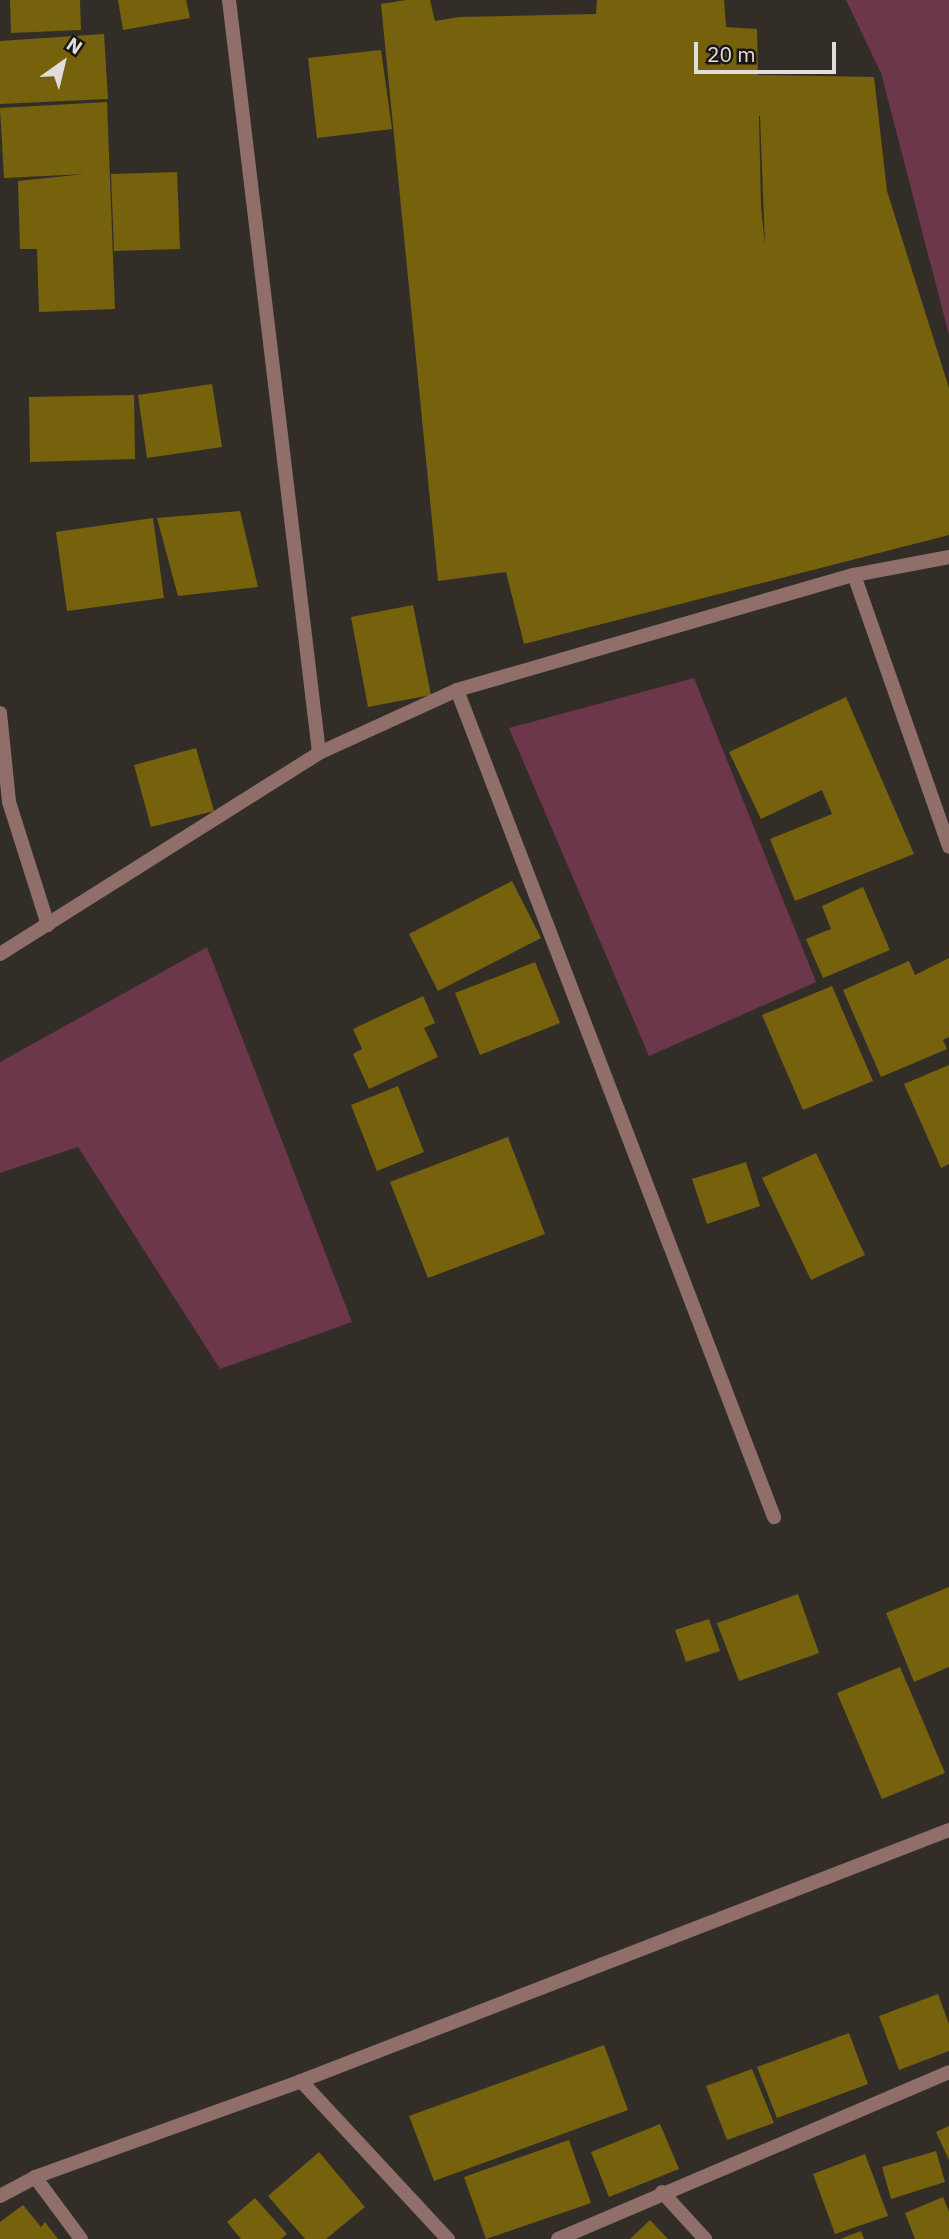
<!DOCTYPE html>
<html>
<head>
<meta charset="utf-8">
<style>
	body { margin:0 }
	#map { position:relative; width:949px; height:2239px; overflow:hidden; background:#332d28; font-family:"IBM Plex Sans",sans-serif }
	div>[style] { position:absolute }
	[style*='--x'] { left:calc(var(--x)*1px); top:calc(var(--y)*1px); width:calc(var(--w)*1px); rotate:calc(var(--a)*1deg) }
	.green>* { inset:0; background:#6c364b }
	.building>* { inset:0; background:#76620d }
	.minor>* { height:14px; margin:-7px; padding:0 7px; transform-origin:7px; border-radius:7px; background:#906e69 }
	span { translate:-50% -50%; white-space:nowrap; text-align:center; line-height:1.15; -webkit-text-stroke:5px #191614; paint-order:stroke }
	.north { position:absolute; left:28px; top:28px; width:70px; height:70px; -webkit-text-stroke:5px #191614; paint-order:stroke; rotate:34deg; font-size:19px; font-weight:700; line-height:28px; text-align:center; color:#e1ddda }
	.north::after { content:''; display:block; margin:auto; width:24px; height:32px; background:#e1ddda; clip-path:polygon(50% 0,100% 100%,50% 72%,0 100%) }
	.scale { position:absolute; left:694px; top:42px; width:142px; height:32px; box-sizing:border-box; border:4px solid #e1ddda; border-top:0; padding-left:9px; font-size:21px; line-height:24px; white-space:nowrap; color:#e1ddda; -webkit-text-stroke:5px #191614; paint-order:stroke }
</style>
</head>
<body>
<div id="map">
	<div class="green">
		<i style="clip-path:polygon(846px 0,949px 0,949px 335px,881px 73px)"></i>
		<i style="clip-path:polygon(694px 678px,816px 982px,649px 1056px,509px 728px)"></i>
		<i style="clip-path:polygon(207px 947px,352px 1322px,220px 1369px,78px 1147px,0 1173px,0 1062px)"></i>
	</div>
	<div class="building">
		<i style="clip-path:polygon(10px 0,80px 0,81px 30px,11px 33px)"></i>
		<i style="clip-path:polygon(118px 0,186px 0,190px 18px,123px 30px)"></i>
		<i style="clip-path:polygon(evenodd,406px 0,430px 0,435px 21px,459px 17px,596px 14px,597px 0,724px 0,726px 27px,757px 29px,758px 75px,874px 77px,887px 191px,949px 388px,949px 535px,524px 644px,506px 572px,438px 581px,381px 4px,406px 0,759px 116px,760px 116px,765px 247px,761px 206px,759px 116px)"></i>
		<i style="clip-path:polygon(104px 34px,108px 99px,0 104px,0 41px)"></i>
		<i style="clip-path:polygon(381px 50px,392px 129px,317px 138px,308px 58px)"></i>
		<i style="clip-path:polygon(107px 102px,115px 309px,39px 312px,37px 249px,20px 249px,18px 181px,85px 174px,4px 178px,0 108px)"></i>
		<i style="clip-path:polygon(177px 172px,180px 249px,114px 251px,111px 174px)"></i>
		<i style="clip-path:polygon(212px 384px,222px 447px,147px 458px,138px 395px)"></i>
		<i style="clip-path:polygon(134px 395px,135px 459px,30px 462px,29px 397px)"></i>
		<i style="clip-path:polygon(240px 511px,258px 587px,178px 596px,157px 518px)"></i>
		<i style="clip-path:polygon(153px 518px,164px 598px,67px 611px,56px 532px)"></i>
		<i style="clip-path:polygon(413px 605px,431px 695px,368px 707px,351px 617px)"></i>
		<i style="clip-path:polygon(846px 697px,914px 854px,795px 901px,770px 839px,832px 814px,822px 790px,761px 819px,729px 752px)"></i>
		<i style="clip-path:polygon(196px 748px,214px 811px,151px 827px,134px 765px)"></i>
		<i style="clip-path:polygon(512px 881px,541px 938px,438px 991px,409px 934px)"></i>
		<i style="clip-path:polygon(863px 887px,890px 950px,823px 978px,806px 939px,831px 929px,822px 906px)"></i>
		<i style="clip-path:polygon(949px 958px,949px 1037px,943px 1040px,947px 1049px,881px 1077px,843px 990px,909px 961px,915px 975px)"></i>
		<i style="clip-path:polygon(535px 962px,560px 1023px,480px 1055px,455px 993px)"></i>
		<i style="clip-path:polygon(832px 986px,873px 1081px,803px 1110px,762px 1015px)"></i>
		<i style="clip-path:polygon(423px 996px,435px 1023px,424px 1028px,438px 1057px,369px 1089px,353px 1054px,362px 1049px,353px 1029px)"></i>
		<i style="clip-path:polygon(949px 1065px,949px 1164px,941px 1168px,904px 1084px)"></i>
		<i style="clip-path:polygon(398px 1086px,424px 1152px,377px 1171px,351px 1105px)"></i>
		<i style="clip-path:polygon(508px 1137px,545px 1234px,428px 1278px,390px 1182px)"></i>
		<i style="clip-path:polygon(816px 1153px,865px 1255px,811px 1280px,762px 1178px)"></i>
		<i style="clip-path:polygon(746px 1162px,760px 1206px,707px 1224px,692px 1179px)"></i>
		<i style="clip-path:polygon(949px 1587px,949px 1667px,914px 1682px,886px 1613px)"></i>
		<i style="clip-path:polygon(798px 1594px,819px 1653px,739px 1681px,717px 1623px)"></i>
		<i style="clip-path:polygon(709px 1619px,720px 1651px,686px 1662px,675px 1630px)"></i>
		<i style="clip-path:polygon(900px 1667px,945px 1773px,882px 1799px,837px 1693px)"></i>
		<i style="clip-path:polygon(938px 1994px,949px 2024px,949px 2051px,899px 2070px,879px 2016px)"></i>
		<i style="clip-path:polygon(849px 2033px,868px 2084px,777px 2118px,757px 2067px)"></i>
		<i style="clip-path:polygon(604px 2045px,628px 2110px,434px 2181px,409px 2116px)"></i>
		<i style="clip-path:polygon(752px 2069px,774px 2123px,727px 2140px,706px 2086px)"></i>
		<i style="clip-path:polygon(660px 2124px,679px 2169px,609px 2197px,591px 2152px)"></i>
		<i style="clip-path:polygon(949px 2126px,949px 2160px,936px 2132px)"></i>
		<i style="clip-path:polygon(569px 2140px,591px 2203px,486px 2239px,464px 2177px)"></i>
		<i style="clip-path:polygon(936px 2151px,945px 2182px,891px 2199px,882px 2167px)"></i>
		<i style="clip-path:polygon(319px 2152px,365px 2207px,326px 2239px,305px 2239px,268px 2196px)"></i>
		<i style="clip-path:polygon(865px 2154px,888px 2216px,835px 2234px,813px 2174px)"></i>
		<i style="clip-path:polygon(943px 2197px,949px 2212px,949px 2239px,915px 2239px,905px 2213px)"></i>
		<i style="clip-path:polygon(255px 2198px,287px 2234px,281px 2239px,241px 2239px,227px 2222px)"></i>
		<i style="clip-path:polygon(23px 2205px,41px 2227px,45px 2222px,58px 2239px,0 2239px,0 2222px)"></i>
		<i style="clip-path:polygon(650px 2220px,668px 2239px,630px 2239px)"></i>
		<i style="clip-path:polygon(861px 2231px,864px 2239px,840px 2239px)"></i>
	</div>
	<div class="minor">
		<i style="--x:229;--y:0;--w:758;--a:83.18"></i>
		<i style="--x:854;--y:575;--w:288;--a:70.7"></i>
		<i style="--x:457;--y:690;--w:886;--a:69.03"></i>
		<i style="--x:0;--y:713;--w:89;--a:84.2"></i>
		<i style="--x:9;--y:802;--w:129;--a:72.4"></i>
		<i style="--x:0;--y:954;--w:377;--a:-32.2"></i>
		<i style="--x:319;--y:753;--w:152;--a:-24.5"></i>
		<i style="--x:457;--y:690;--w:413;--a:-16.2"></i>
		<i style="--x:854;--y:575;--w:97;--a:-10.7"></i>
		<i style="--x:301;--y:2081;--w:216;--a:47.1"></i>
		<i style="--x:35;--y:2177;--w:77;--a:53.4"></i>
		<i style="--x:662;--y:2192;--w:64;--a:47.5"></i>
		<i style="--x:0;--y:2196;--w:40;--a:-28"></i>
		<i style="--x:35;--y:2177;--w:283;--a:-19.8"></i>
		<i style="--x:301;--y:2081;--w:695;--a:-21.17"></i>
		<i style="--x:558;--y:2239;--w:425;--a:-23.1"></i>
	</div>
	<div class="north">N</div>
	<div class="scale">20 m</div>
</div>
</body>
</html>
